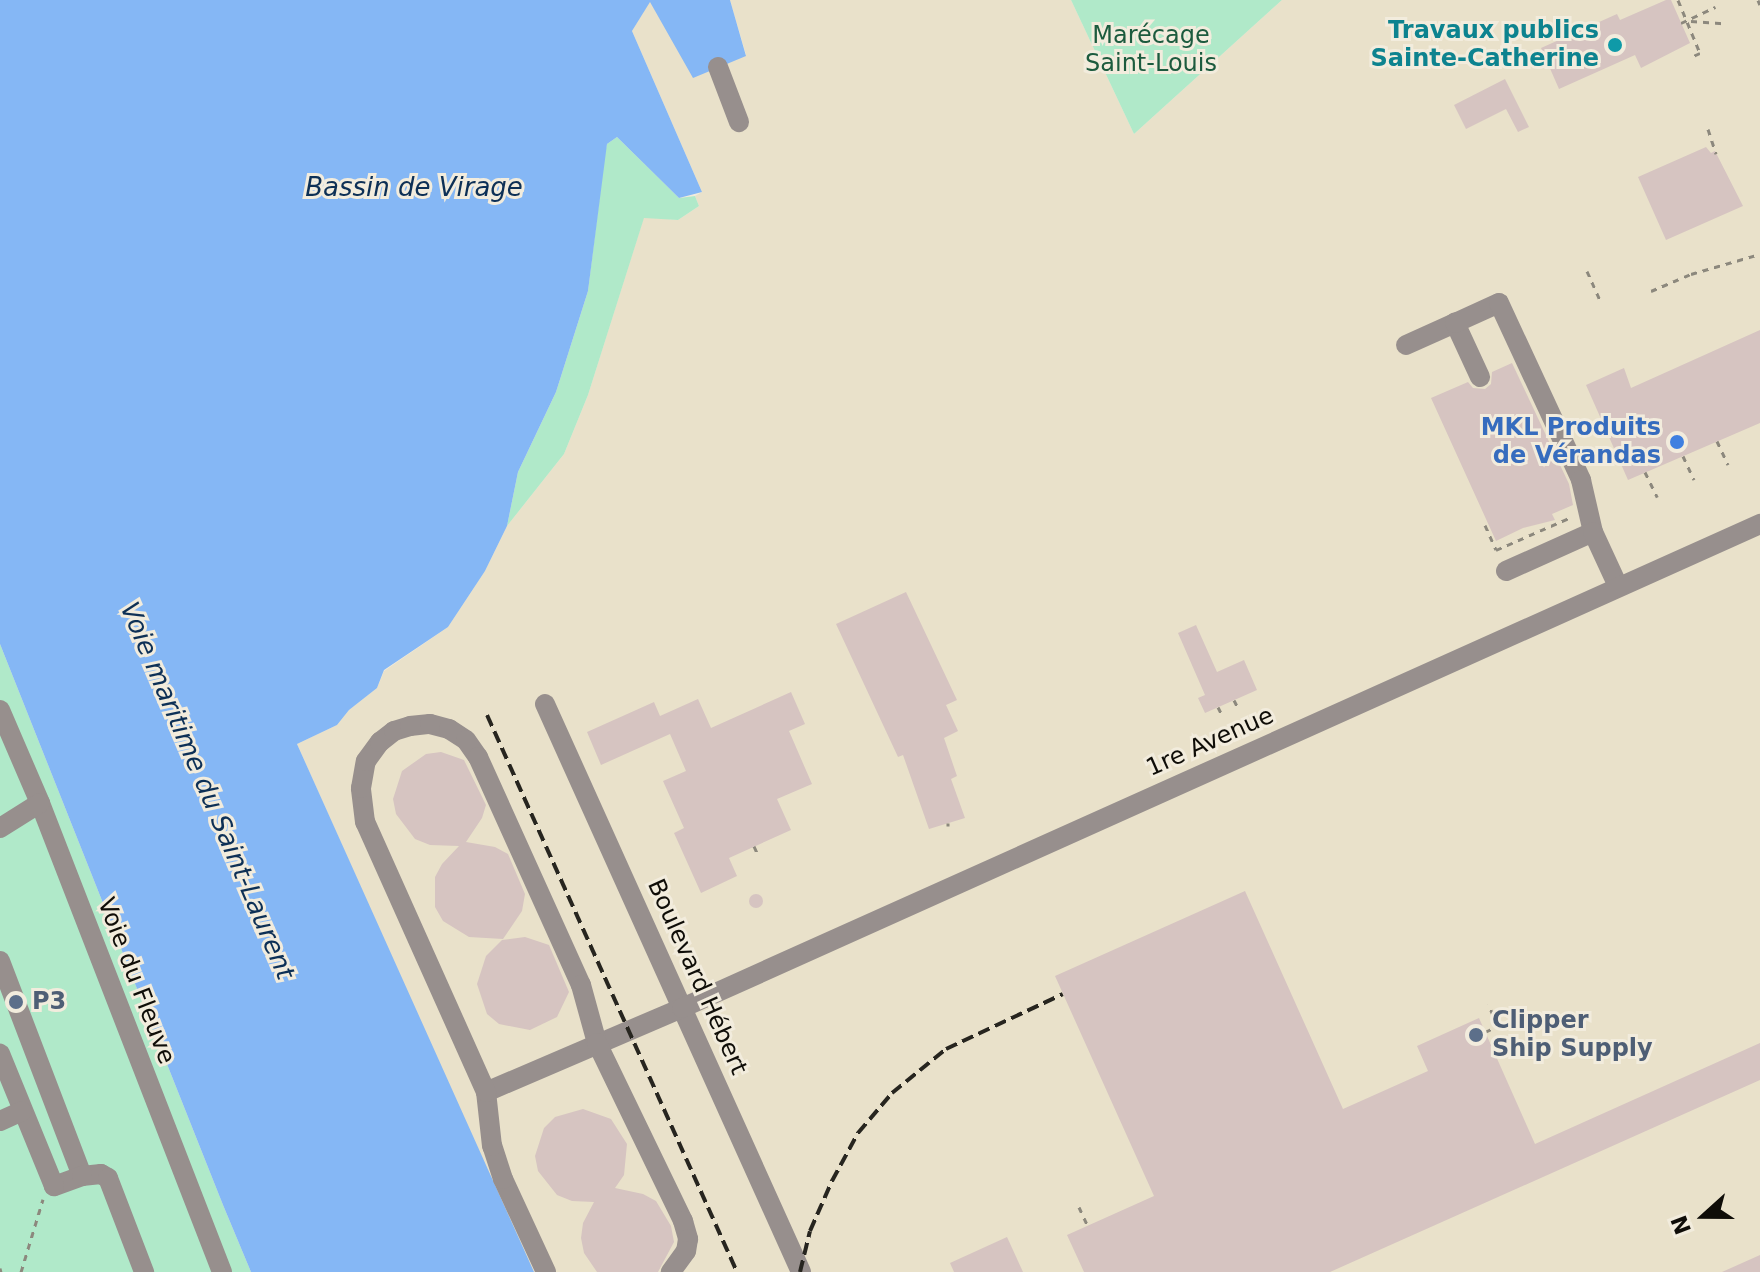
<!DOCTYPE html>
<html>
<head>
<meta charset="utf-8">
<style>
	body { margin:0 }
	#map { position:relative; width:1760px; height:1272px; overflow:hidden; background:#f2ecdd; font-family:"DejaVu Sans",sans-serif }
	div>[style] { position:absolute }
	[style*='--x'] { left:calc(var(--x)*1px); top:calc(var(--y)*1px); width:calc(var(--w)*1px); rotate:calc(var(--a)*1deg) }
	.built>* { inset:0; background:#e9e1ca }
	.green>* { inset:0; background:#b0e9c9 }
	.water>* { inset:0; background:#85b7f5 }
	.building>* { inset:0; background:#d6c4c1 }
	.round { border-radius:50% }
	.path>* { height:3px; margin-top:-1.5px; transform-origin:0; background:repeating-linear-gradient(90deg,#8c887d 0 6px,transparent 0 12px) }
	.minor>* { height:20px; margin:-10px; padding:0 10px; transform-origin:10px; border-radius:10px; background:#978f8d }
	.rail>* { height:4px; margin-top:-2px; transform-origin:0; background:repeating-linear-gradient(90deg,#27251f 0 12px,transparent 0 18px) }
	.dots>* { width:22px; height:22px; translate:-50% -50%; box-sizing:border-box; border:4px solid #f2ecdd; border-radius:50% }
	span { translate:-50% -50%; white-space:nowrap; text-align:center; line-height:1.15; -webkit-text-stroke:6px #f2ecdd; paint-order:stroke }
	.culture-label { font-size:24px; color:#0d838f; font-weight:700 }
	.right { translate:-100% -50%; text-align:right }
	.park-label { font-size:24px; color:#1c5b3e }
	.shop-label { font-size:24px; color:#366cbe; font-weight:700 }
	.street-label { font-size:24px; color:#0f0d08 }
	.service-label { font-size:24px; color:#4e5e75; font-weight:700 }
	.left { translate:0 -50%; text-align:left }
	.water-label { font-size:26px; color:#0d3056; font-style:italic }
	.north { position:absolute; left:1664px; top:1176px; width:80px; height:80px; -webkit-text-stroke:6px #f2ecdd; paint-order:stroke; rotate:249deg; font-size:22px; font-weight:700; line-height:32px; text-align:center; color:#0f0d08 }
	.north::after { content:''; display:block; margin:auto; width:28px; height:36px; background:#0f0d08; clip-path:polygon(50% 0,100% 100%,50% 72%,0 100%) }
</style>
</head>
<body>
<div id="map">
	<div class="built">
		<i style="clip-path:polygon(730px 0,1071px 0,1134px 134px,1282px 0,1760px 0,1760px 1272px,532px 1272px,297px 744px,337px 725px,349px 710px,377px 688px,384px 671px,448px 627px,485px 571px,507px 526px,564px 454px,588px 395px,644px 217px,678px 220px,699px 206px,695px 196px,702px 192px,632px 31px,650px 1px,694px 77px,746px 55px)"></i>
	</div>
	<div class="green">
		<i style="clip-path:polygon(1071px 0,1282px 0,1134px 134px)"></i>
		<i style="clip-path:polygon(617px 137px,679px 198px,695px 196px,699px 206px,678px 220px,644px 218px,588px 395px,564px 454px,507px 526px,518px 472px,556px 392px,588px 291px,605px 153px,607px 144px)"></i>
		<i style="clip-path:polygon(0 644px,223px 1205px,251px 1272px,0 1272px)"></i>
	</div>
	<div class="water">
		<i style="clip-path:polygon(0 0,730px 0,746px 56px,693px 78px,650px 2px,632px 31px,702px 192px,679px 198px,617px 137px,607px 144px,588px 291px,556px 392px,518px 472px,507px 526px,485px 571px,448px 627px,384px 670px,377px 688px,349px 710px,337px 725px,297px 744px,534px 1272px,251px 1272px,223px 1205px,0 644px)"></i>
	</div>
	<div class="building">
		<i style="clip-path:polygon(1666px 0,1671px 0,1690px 43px,1641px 68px,1635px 55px,1559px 89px,1541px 48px,1617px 14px,1620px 20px)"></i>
		<i style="clip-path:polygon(1505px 79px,1529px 127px,1518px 132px,1506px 109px,1466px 129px,1454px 105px)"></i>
		<i style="clip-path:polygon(1706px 147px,1711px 153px,1715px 151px,1743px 206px,1666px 240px,1638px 177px)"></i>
		<i style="clip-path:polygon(1760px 330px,1760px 423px,1628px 480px,1586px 385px,1624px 368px,1631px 388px)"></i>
		<i style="clip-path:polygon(1512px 363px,1569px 484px,1573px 505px,1552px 514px,1555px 520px,1523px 528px,1496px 541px,1431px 398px,1468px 382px,1473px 388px,1485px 389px,1491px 384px,1492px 372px)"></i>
		<i style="clip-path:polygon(906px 592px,957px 700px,946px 705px,958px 731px,944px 738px,957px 776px,951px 779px,965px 818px,929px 829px,903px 755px,898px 757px,836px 624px)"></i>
		<i style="clip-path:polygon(1196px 625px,1217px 672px,1244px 660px,1257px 690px,1205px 713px,1198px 698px,1205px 695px,1178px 633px)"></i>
		<i style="clip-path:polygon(791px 692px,805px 724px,789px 731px,812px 784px,777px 799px,791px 830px,729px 858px,737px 876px,701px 893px,674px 833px,684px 828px,663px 781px,686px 771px,670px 734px,601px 765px,587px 732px,654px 702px,660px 716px,698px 699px,711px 728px)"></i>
		<i style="clip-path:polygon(441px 752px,464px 760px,486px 805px,482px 818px,466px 842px,495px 847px,508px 854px,525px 894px,522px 911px,503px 939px,469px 937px,443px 921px,435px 907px,435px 877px,442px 864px,459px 846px,430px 845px,415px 839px,396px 814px,393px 799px,402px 771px,426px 754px)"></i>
		<i style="clip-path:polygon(1245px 891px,1343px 1109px,1428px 1071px,1417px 1046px,1479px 1018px,1535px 1144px,1760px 1043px,1760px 1080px,1330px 1272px,1084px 1272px,1067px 1235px,1154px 1196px,1055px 976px)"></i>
		<i class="round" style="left:749px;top:894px;width:14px;height:14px"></i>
		<i style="clip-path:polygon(525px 937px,549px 945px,569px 992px,557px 1017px,530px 1030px,499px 1024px,487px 1014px,477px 984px,486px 956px,502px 940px)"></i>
		<i style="clip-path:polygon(583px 1109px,611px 1119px,627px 1144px,624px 1175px,615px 1188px,643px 1194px,656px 1201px,671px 1226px,674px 1242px,658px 1272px,597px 1272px,584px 1253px,581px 1238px,583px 1223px,594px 1202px,572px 1201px,557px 1195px,538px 1171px,535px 1156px,544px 1128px,555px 1117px)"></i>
		<i style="clip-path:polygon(1007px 1237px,1023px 1272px,954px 1272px,950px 1263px)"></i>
		<i style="clip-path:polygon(1760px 1255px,1760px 1272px,1722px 1272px)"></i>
	</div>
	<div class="path">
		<i style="--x:1678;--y:0;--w:57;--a:67.5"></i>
		<i style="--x:1700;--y:53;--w:10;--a:156"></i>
		<i style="--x:1758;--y:0;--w:5;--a:68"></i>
		<i style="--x:1691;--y:21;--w:32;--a:4"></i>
		<i style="--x:1681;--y:23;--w:38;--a:-25"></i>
		<i style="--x:1708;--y:129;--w:26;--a:72"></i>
		<i style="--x:1587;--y:271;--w:35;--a:66"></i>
		<i style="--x:1651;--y:291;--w:43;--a:-23"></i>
		<i style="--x:1691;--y:274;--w:72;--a:-16.2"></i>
		<i style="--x:1717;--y:441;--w:26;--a:65"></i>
		<i style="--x:1683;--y:456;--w:26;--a:65"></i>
		<i style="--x:1645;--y:472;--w:28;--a:64"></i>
		<i style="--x:1485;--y:525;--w:27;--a:66"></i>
		<i style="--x:1496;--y:550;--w:82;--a:-23.7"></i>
		<i style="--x:1234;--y:700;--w:11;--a:63"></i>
		<i style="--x:1218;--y:707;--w:11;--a:63"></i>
		<i style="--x:948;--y:823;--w:3;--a:90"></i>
		<i style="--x:754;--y:846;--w:10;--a:66"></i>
		<i style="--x:1485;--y:1032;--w:14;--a:-25"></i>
		<i style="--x:1498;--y:1026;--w:24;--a:-114"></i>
		<i style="--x:1079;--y:1207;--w:21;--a:65"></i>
		<i style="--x:0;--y:1268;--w:4;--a:76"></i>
		<i style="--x:21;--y:1272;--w:76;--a:-73.2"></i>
	</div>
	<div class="minor">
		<i style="--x:718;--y:67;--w:59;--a:69.1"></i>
		<i style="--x:1406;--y:345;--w:54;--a:-24.2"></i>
		<i style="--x:1480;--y:377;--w:60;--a:-114.8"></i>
		<i style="--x:1455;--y:323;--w:48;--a:-24.4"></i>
		<i style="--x:1499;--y:303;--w:195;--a:65.1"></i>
		<i style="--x:1581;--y:480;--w:53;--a:77"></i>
		<i style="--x:1506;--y:571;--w:95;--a:-24.1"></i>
		<i style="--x:1593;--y:532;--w:60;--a:65.2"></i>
		<i style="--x:545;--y:704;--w:623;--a:65.74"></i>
		<i style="--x:0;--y:710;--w:101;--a:66.7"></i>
		<i style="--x:40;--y:803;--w:503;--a:68.79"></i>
		<i style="--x:0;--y:828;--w:47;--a:-32"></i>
		<i style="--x:0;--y:961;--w:230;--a:69.1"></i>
		<i style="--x:82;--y:1176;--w:30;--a:160"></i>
		<i style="--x:54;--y:1186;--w:143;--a:-112.2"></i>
		<i style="--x:486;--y:1092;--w:213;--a:-23.2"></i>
		<i style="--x:682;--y:1008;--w:1182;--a:-24.18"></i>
		<i style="--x:0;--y:1121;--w:24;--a:-24"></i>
		<i style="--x:82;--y:1176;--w:19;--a:-6"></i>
		<i style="--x:101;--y:1174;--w:8;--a:30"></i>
		<i style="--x:108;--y:1178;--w:101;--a:69"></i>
		<i style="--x:546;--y:1272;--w:102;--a:-114.8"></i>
		<i style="--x:503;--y:1179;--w:35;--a:-108"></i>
		<i style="--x:492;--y:1146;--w:54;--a:-96.3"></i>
		<i style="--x:486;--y:1092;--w:296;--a:-114.1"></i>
		<i style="--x:365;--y:822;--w:34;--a:-97"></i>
		<i style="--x:361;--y:788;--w:27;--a:-80"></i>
		<i style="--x:366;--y:761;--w:24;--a:-54"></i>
		<i style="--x:380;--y:742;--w:18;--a:-38"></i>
		<i style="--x:394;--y:731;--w:17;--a:-17"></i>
		<i style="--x:410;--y:726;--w:20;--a:-6"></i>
		<i style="--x:430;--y:724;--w:20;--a:15"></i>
		<i style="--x:449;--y:729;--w:20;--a:33"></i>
		<i style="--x:466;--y:740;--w:21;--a:55"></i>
		<i style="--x:478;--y:757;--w:250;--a:65.7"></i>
		<i style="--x:581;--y:985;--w:60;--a:74.6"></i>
		<i style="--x:597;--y:1043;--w:198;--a:64.2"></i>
		<i style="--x:683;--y:1221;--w:19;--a:74"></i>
		<i style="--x:688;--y:1239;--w:12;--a:99"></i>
		<i style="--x:686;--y:1251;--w:26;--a:126"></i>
	</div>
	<div class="rail">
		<i style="--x:487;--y:715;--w:611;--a:65.83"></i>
		<i style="--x:800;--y:1272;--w:42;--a:-76.3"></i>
		<i style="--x:810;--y:1231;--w:55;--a:-66.3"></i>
		<i style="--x:832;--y:1181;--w:55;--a:-61.6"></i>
		<i style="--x:858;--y:1133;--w:52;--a:-49.6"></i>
		<i style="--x:892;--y:1093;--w:70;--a:-39.2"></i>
		<i style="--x:946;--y:1049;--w:129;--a:-25.2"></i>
	</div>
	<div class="dots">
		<i style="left:1615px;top:45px;background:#0f9aa8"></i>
		<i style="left:1677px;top:442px;background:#3f7fe0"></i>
		<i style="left:16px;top:1002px;background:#5c6f8a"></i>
		<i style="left:1476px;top:1035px;background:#5c6f8a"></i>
	</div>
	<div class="culture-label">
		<span class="right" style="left:1599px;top:45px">Travaux publics<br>Sainte-Catherine</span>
	</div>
	<div class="park-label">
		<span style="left:1151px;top:50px">Marécage<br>Saint-Louis</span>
	</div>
	<div class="shop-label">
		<span class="right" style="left:1661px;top:442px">MKL Produits<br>de Vérandas</span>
	</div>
	<div class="street-label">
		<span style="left:1210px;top:742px;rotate:-24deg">1re Avenue</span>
		<span style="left:697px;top:977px;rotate:66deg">Boulevard Hébert</span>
		<span style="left:136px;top:981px;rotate:69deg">Voie du Fleuve</span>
	</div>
	<div class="service-label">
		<span class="left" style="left:32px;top:1002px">P3</span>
		<span class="left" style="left:1492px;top:1035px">Clipper<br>Ship Supply</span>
	</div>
	<div class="water-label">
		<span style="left:414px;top:188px">Bassin de Virage</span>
		<span style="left:207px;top:791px;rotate:67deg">Voie maritime du Saint-Laurent</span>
	</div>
	<div class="north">N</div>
</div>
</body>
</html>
